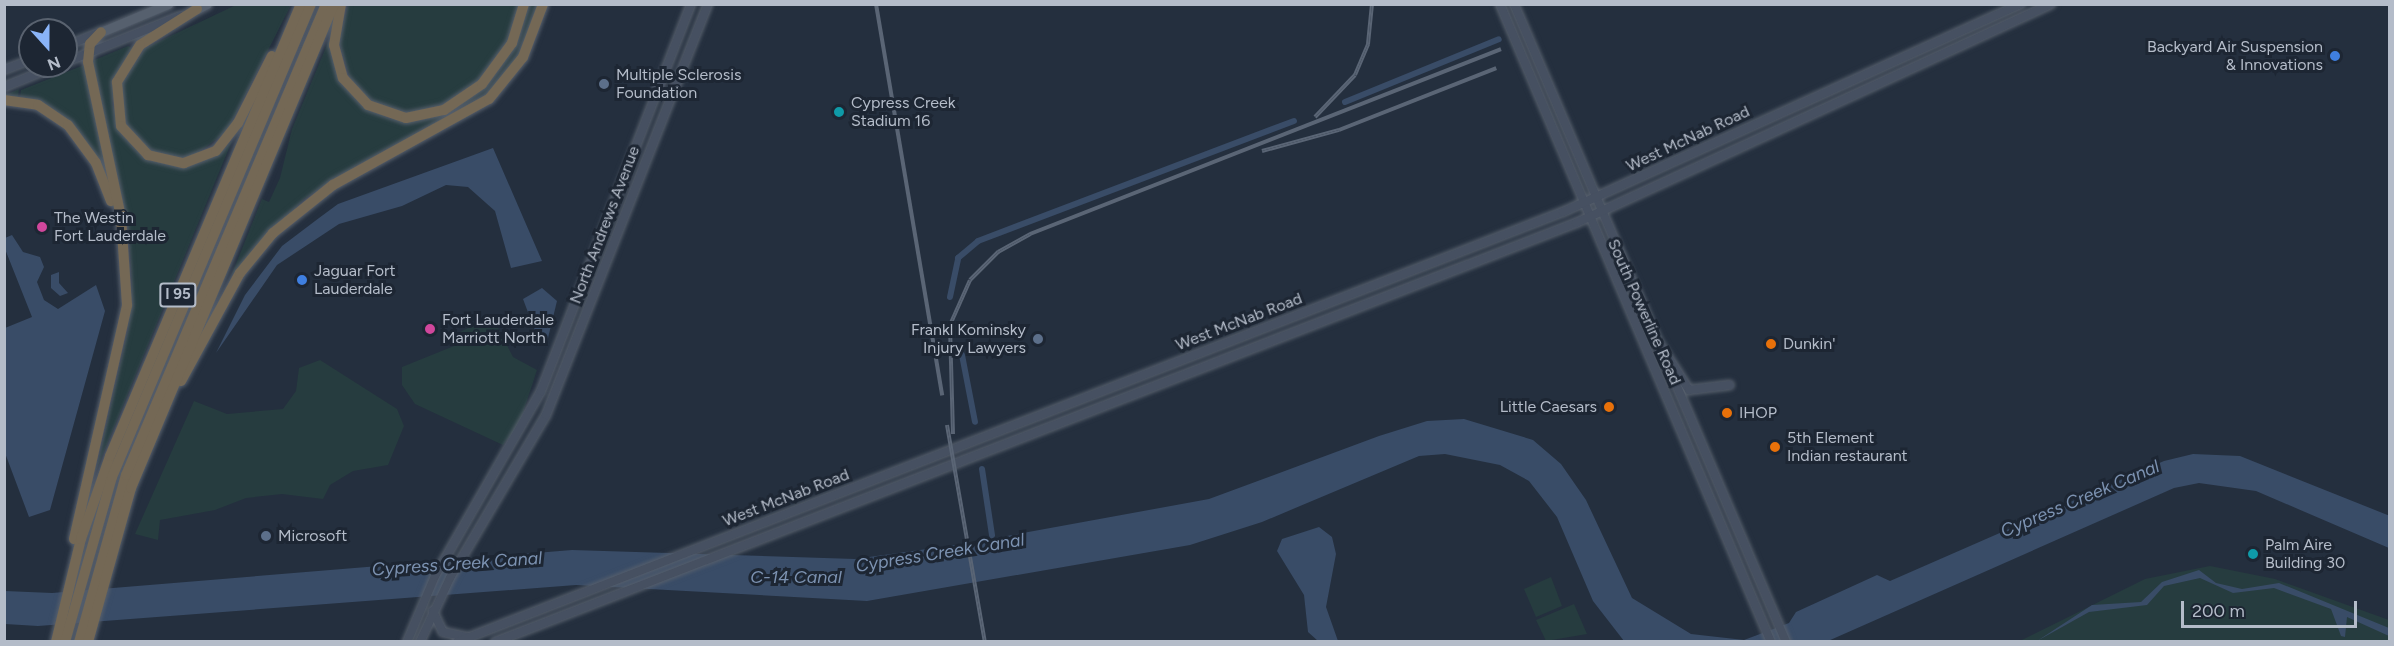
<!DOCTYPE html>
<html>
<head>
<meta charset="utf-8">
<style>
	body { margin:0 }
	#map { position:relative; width:2394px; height:646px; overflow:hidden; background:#242f3e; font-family:Figtree,sans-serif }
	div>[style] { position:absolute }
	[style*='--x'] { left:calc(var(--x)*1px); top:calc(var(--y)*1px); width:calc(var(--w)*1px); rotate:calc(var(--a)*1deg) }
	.green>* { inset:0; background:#263c3f }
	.water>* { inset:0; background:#394c67 }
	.canal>* { height:6px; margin:-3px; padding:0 3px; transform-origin:3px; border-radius:3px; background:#394c67 }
	.roads { filter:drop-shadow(0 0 2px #565f6c) drop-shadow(0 0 2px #565f6c) }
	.secondary>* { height:8px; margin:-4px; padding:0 4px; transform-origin:4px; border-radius:4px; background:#465061 }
	.primary>* { height:9px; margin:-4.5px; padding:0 4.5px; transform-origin:4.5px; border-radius:4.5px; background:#56606e }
	.highway>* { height:10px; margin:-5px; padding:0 5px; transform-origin:5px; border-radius:5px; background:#746855 }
	.rail>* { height:4px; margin-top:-2px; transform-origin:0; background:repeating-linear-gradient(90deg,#1d2633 0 4.5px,#5a6575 0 9px); box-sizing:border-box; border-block:2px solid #5a6575 }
	.dots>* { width:16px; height:16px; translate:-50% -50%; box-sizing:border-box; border:3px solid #1d2633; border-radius:50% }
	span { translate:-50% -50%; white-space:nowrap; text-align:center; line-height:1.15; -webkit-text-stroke:6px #1d2633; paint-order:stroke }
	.shield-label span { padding:2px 4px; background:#1d2633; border:2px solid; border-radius:4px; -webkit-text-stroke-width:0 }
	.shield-label { font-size:15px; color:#b4bcc9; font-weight:700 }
	.poi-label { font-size:16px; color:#b4bcc9 }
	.right { translate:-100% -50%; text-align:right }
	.left { translate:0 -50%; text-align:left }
	.street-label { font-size:16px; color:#b4bcc9 }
	.water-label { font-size:18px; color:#7c92b1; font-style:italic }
	.frame { position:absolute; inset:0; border:6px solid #b4bcc9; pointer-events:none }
	.north { position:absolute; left:18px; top:18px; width:60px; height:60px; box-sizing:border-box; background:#1d2633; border:2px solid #59626f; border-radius:50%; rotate:159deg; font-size:16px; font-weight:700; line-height:24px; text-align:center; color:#b4bcc9 }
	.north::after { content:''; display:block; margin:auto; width:21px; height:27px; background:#8ab4f8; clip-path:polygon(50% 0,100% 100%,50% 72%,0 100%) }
	.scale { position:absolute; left:2181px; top:601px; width:176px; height:27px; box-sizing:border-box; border:3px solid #b4bcc9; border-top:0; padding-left:8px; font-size:18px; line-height:21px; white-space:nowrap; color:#b4bcc9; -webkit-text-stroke:4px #1d2633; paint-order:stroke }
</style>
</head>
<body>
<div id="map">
	<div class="green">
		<i style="clip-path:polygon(236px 5px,291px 5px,227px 131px,190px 159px,153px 154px,127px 130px,120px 85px,145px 48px)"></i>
		<i style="clip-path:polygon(348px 5px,521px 5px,516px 29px,485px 76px,450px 103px,411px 114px,367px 100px,351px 81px,339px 42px)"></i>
		<i style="clip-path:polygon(527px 5px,538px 5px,522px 51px,488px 95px,305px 198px,231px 276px,262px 199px,269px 202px,280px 178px,292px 129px,329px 40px,340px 79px,361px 105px,390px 119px,422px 120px,439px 115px,492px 78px,518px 40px)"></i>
		<i style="clip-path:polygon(128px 46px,133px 49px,121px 66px,112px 103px,120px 130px,137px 151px,157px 162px,221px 152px,232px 141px,96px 471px,128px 330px,132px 283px,129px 231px,92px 61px)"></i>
		<i style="clip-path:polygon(83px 62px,19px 89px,18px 97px,5px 95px)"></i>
		<i style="clip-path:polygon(84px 65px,111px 188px,89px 145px,20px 97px,21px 90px)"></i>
		<i style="clip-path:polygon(492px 316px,513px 357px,537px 370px,519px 425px,503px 445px,415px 404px,402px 385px,402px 367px,459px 344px,460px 332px)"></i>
		<i style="clip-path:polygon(320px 360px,397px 409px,404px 426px,388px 465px,353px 471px,330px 485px,323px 499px,282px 494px,246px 498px,215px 510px,160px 520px,158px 540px,135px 534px,194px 401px,227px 414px,283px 409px,296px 391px,299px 368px)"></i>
		<i style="clip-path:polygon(2210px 566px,2275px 579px,2389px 620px,2389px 641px,2018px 642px,2145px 579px)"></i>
		<i style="clip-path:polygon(1551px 577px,1562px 606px,1536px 617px,1524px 589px)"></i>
		<i style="clip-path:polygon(1574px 604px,1587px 634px,1546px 641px,1536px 620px)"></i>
	</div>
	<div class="water">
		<i style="clip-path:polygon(493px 148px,542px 261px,511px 268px,495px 211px,468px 187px,446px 185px,402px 206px,339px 224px,277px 265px,216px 353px,245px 295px,282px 246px,319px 218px,338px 204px)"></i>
		<i style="clip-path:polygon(12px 235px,23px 252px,40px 257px,44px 267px,37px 282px,44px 300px,58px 309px,96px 285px,105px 311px,50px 510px,29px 517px,5px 453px,5px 328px,32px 317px,5px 249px,5px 238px)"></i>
		<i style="clip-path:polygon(59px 272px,59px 283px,68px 293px,60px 296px,51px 288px,51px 275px)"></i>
		<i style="clip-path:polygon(542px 288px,557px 301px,547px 342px,535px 331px,523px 299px)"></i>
		<i style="clip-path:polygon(1464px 419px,1533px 440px,1561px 464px,1586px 500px,1632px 598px,1691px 634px,1744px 640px,1789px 623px,1796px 612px,1877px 575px,1890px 581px,2164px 461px,2193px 454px,2240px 456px,2390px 516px,2389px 548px,2256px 491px,2199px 483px,2174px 488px,1828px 641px,1624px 641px,1593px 601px,1557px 517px,1529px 481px,1500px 465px,1445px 454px,1419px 456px,1262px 522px,1190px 545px,867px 601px,576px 585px,38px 626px,5px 624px,5px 591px,52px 593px,572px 550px,855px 559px,963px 544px,1209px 499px,1379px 436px,1427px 421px)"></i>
		<i style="clip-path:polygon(1319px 527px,1332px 537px,1336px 554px,1326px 607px,1338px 641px,1318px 641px,1308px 632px,1304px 595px,1277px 551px,1282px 539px)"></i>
		<i style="clip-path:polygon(2199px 570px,2216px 583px,2242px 589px,2279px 583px,2389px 628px,2389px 636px,2347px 617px,2345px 637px,2341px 636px,2331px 609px,2274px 588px,2233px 593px,2200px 578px,2164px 586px,2147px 605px,2089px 612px,2037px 641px,2092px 605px,2141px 602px,2162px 582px)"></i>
	</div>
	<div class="canal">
		<i style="--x:1345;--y:102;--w:166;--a:-22.2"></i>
		<i style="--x:950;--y:297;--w:40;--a:-78"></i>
		<i style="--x:958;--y:258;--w:26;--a:-40"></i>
		<i style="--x:978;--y:241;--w:338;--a:-20.8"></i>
		<i style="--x:962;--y:355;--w:68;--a:79"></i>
		<i style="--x:982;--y:469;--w:67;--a:81.4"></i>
	</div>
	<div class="roads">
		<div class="secondary">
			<i style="--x:1500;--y:4;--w:693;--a:66.99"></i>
			<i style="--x:1514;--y:4;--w:694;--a:66.91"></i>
			<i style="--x:66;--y:46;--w:37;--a:-22"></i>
			<i style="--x:66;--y:62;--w:123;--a:-22"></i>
			<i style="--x:4;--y:70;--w:28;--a:-21"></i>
			<i style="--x:4;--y:87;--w:56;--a:-22"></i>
			<i style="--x:1655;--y:337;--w:63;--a:57.3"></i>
			<i style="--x:1689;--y:390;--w:41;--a:-7"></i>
			<i style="--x:433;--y:611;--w:23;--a:65"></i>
			<i style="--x:443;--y:632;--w:24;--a:12"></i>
			<i style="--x:407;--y:642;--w:72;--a:-67"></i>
			<i style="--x:435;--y:576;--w:213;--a:-60.2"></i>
			<i style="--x:541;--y:391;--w:415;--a:-68.8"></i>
			<i style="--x:420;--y:642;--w:71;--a:-64.9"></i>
			<i style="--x:450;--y:578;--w:189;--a:-59.5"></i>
			<i style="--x:546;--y:415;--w:442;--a:-68.5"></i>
			<i style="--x:457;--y:642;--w:1187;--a:-21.25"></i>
			<i style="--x:1563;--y:212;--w:503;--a:-24.43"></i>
			<i style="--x:495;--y:642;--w:1159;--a:-21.19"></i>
			<i style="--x:1576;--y:223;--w:523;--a:-24.75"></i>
		</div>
		<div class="primary">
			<i style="--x:197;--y:9;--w:11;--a:-27"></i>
			<i style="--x:101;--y:32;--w:73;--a:-22.7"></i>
		</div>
		<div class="highway">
			<i style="--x:341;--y:4;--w:42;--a:99.7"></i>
			<i style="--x:334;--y:45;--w:34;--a:75"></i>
			<i style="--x:343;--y:78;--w:37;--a:47"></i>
			<i style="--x:368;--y:105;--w:40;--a:18.9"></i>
			<i style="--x:406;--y:118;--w:39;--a:-12"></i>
			<i style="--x:444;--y:110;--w:46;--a:-34.4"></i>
			<i style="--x:482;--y:84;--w:51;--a:-53.8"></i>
			<i style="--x:512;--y:43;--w:41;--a:-72.9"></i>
			<i style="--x:197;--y:9;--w:67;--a:147.7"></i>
			<i style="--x:140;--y:45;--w:44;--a:121.9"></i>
			<i style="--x:117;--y:82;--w:44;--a:84.8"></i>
			<i style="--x:121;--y:126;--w:40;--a:47"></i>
			<i style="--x:148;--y:155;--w:37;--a:13"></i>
			<i style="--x:184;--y:163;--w:34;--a:-21"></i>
			<i style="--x:216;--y:151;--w:36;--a:-52"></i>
			<i style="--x:238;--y:123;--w:75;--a:-63.1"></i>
			<i style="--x:4;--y:100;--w:34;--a:8"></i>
			<i style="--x:38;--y:105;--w:36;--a:34"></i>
			<i style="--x:68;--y:125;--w:47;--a:53.6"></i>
			<i style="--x:96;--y:163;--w:41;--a:68.5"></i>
			<i style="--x:181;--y:381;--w:123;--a:-61.4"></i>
			<i style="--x:240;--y:273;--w:52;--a:-50.5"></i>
			<i style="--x:273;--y:233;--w:77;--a:-38.7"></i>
			<i style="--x:333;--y:185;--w:178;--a:-28.9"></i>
			<i style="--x:489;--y:99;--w:54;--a:-51"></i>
			<i style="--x:523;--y:57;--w:57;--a:-69.3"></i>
			<i style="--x:74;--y:539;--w:240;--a:-77.2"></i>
			<i style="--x:127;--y:305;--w:88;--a:-93.9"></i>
			<i style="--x:121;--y:217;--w:158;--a:-102"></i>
			<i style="--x:88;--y:62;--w:18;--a:-84"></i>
			<i style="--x:90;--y:44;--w:16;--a:-47"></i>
			<i style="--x:56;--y:642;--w:106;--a:-76.4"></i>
			<i style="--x:81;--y:539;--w:88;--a:-70.7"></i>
			<i style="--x:110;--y:456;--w:491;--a:-67.1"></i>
			<i style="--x:65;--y:642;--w:172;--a:-74.1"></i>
			<i style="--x:112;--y:477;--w:513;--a:-67.18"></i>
			<i style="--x:79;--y:642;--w:173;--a:-74.3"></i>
			<i style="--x:126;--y:475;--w:512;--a:-66.99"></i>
			<i style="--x:88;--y:642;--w:160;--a:-74.4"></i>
			<i style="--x:131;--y:488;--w:525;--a:-67.25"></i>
		</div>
	</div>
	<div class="rail">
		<i style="--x:876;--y:4;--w:397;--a:80.4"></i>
		<i style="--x:1315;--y:117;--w:58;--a:-46.4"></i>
		<i style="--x:1355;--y:75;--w:34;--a:-67"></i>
		<i style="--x:1368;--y:44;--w:40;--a:-84.3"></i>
		<i style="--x:1262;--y:151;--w:80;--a:-15.3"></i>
		<i style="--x:1339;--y:130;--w:169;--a:-21.5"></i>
		<i style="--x:947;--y:425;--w:220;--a:80.1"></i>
		<i style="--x:953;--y:434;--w:109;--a:-91.6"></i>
		<i style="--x:950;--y:325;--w:49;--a:-66"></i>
		<i style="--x:970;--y:280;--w:40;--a:-45"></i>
		<i style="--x:998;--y:252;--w:37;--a:-29"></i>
		<i style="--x:1030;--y:234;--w:506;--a:-21.44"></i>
	</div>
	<div class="dots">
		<i style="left:2335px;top:56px;background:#3f7fe0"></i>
		<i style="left:604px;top:84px;background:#5c6f8a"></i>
		<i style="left:839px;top:112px;background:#0f9aa8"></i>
		<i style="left:42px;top:227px;background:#d1479c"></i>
		<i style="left:302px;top:280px;background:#3f7fe0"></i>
		<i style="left:430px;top:329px;background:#d1479c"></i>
		<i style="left:1038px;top:339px;background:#5c6f8a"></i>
		<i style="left:1771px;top:344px;background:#e8710a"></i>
		<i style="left:1609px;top:407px;background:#e8710a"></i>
		<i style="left:1727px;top:413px;background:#e8710a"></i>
		<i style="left:1775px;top:447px;background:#e8710a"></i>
		<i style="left:266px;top:536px;background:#5c6f8a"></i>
		<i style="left:2253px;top:554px;background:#0f9aa8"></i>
	</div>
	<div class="shield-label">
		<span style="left:178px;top:295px">I 95</span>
	</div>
	<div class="poi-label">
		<span class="right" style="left:2323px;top:56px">Backyard Air Suspension<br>&amp; Innovations</span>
		<span class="left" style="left:616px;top:84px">Multiple Sclerosis<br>Foundation</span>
		<span class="left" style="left:851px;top:112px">Cypress Creek<br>Stadium 16</span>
		<span class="left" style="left:54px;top:227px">The Westin<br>Fort Lauderdale</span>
		<span class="left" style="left:314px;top:280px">Jaguar Fort<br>Lauderdale</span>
		<span class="left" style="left:442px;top:329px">Fort Lauderdale<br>Marriott North</span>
		<span class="right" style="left:1026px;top:339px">Frankl Kominsky<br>Injury Lawyers</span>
		<span class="left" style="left:1783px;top:344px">Dunkin'</span>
		<span class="right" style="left:1597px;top:407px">Little Caesars</span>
		<span class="left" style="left:1739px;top:413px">IHOP</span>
		<span class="left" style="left:1787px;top:447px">5th Element<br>Indian restaurant</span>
		<span class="left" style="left:278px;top:536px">Microsoft</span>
		<span class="left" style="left:2265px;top:554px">Palm Aire<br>Building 30</span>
	</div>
	<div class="street-label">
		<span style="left:1688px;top:139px;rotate:-25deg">West McNab Road</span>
		<span style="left:605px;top:225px;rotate:-69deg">North Andrews Avenue</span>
		<span style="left:1644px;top:312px;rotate:66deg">South Powerline Road</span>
		<span style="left:1239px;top:322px;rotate:-21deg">West McNab Road</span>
		<span style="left:786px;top:498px;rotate:-21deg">West McNab Road</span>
	</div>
	<div class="water-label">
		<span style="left:2080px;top:499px;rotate:-23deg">Cypress Creek Canal</span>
		<span style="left:940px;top:553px;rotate:-9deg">Cypress Creek Canal</span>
		<span style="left:457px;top:564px;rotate:-4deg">Cypress Creek Canal</span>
		<span style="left:796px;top:577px">C-14 Canal</span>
	</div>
	<div class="frame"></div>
	<div class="north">N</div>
	<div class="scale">200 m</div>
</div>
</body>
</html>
